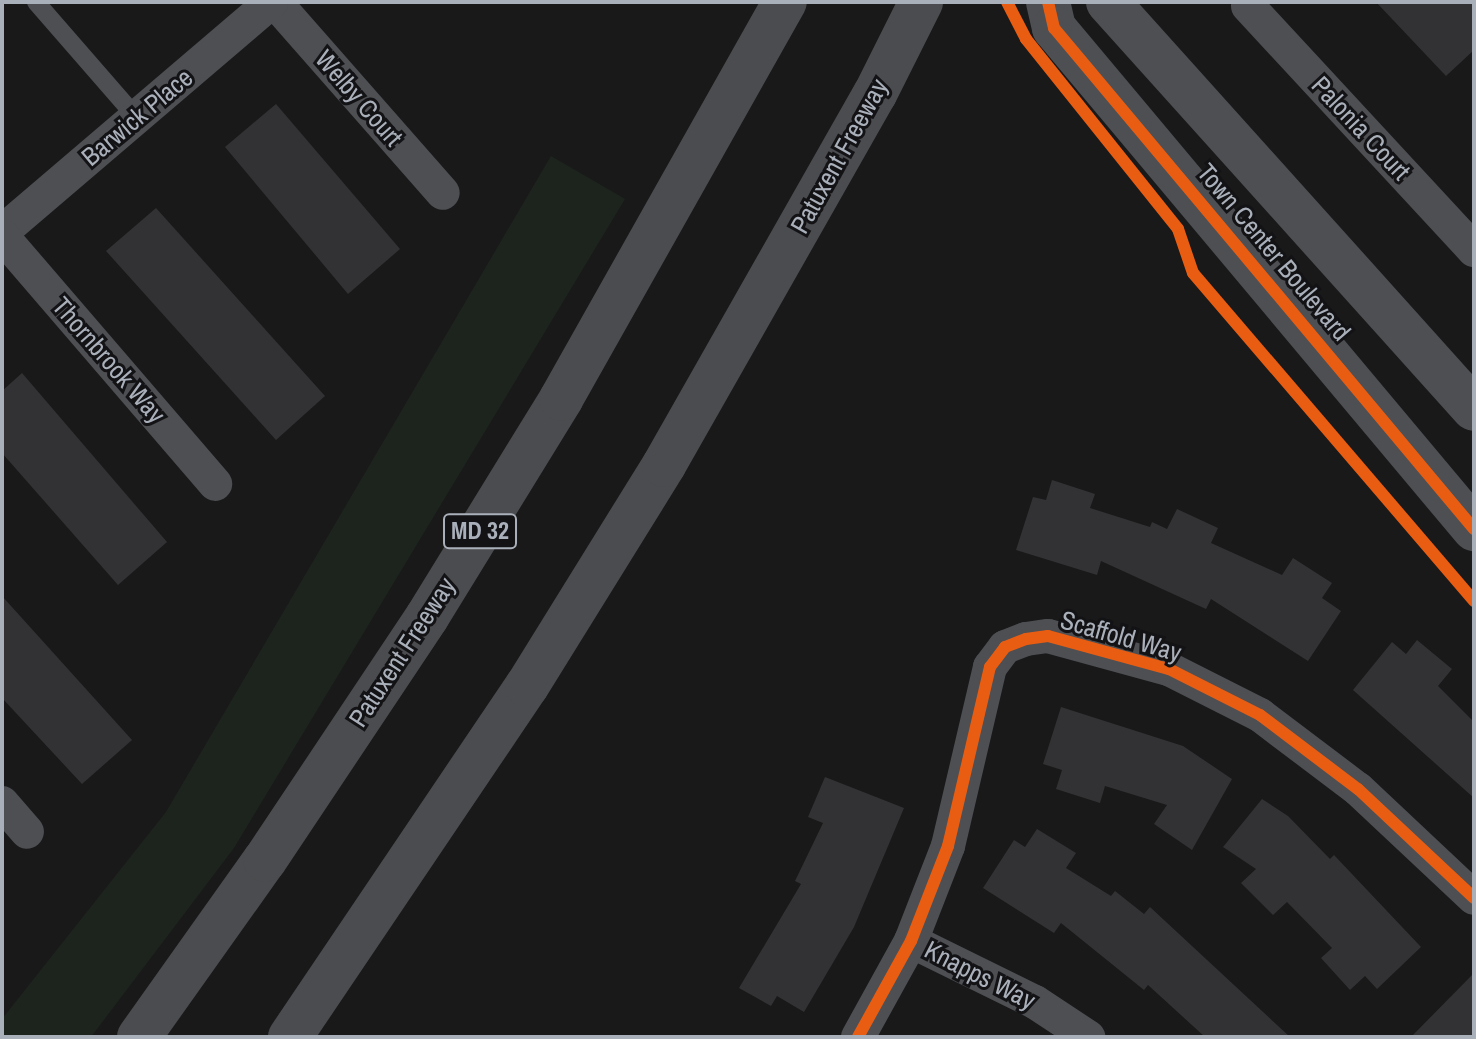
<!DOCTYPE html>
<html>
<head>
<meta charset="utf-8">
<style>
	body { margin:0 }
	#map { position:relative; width:1476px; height:1039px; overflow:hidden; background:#19191a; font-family:"Archivo Narrow",sans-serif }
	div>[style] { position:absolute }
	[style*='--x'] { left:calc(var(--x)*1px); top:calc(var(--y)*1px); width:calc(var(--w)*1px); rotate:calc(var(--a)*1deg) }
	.green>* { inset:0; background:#1d241e }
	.building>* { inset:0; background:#323234 }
	.service>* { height:18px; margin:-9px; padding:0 9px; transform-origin:9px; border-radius:9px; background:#4d4f53 }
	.minor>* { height:34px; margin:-17px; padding:0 17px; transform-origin:17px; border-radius:17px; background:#4d4f53 }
	.tertiary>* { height:44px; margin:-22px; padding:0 22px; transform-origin:22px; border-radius:22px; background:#4d4f53 }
	.motorway>* { height:44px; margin:-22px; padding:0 22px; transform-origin:22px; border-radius:22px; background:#4b4c4f }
	.cycleway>* { height:12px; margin:-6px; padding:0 6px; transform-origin:6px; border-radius:6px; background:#e95d12 }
	span { translate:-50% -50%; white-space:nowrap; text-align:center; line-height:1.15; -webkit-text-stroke:6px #131316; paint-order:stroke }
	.shield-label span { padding:2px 6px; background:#131316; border:2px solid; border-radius:6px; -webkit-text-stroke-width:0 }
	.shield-label { font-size:24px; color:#aab0ba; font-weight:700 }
	.street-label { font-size:26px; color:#aab0ba }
	.frame { position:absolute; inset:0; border:4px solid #aab0ba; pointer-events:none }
</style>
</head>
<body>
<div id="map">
	<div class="green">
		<i style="clip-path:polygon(551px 156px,625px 199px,234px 848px,91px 1037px,2px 1037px,2px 1019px,166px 812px)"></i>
	</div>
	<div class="building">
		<i style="clip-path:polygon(1376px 2px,1474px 2px,1474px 50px,1446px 76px)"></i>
		<i style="clip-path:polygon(276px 104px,400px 249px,348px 294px,225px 147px)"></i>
		<i style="clip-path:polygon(156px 208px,325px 396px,276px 440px,106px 251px)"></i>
		<i style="clip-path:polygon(22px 373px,167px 542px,118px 585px,2px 453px,2px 391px)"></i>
		<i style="clip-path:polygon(1052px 480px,1095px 494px,1090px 508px,1150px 527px,1152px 522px,1167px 529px,1177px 509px,1218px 528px,1211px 543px,1282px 575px,1293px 558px,1332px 583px,1322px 598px,1341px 611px,1308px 661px,1211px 599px,1206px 609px,1101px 561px,1097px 575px,1016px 550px,1033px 497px,1046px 500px)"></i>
		<i style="clip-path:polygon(2px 596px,132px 740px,82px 784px,2px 698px)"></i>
		<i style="clip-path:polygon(1417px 640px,1452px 669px,1438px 686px,1474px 722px,1474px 798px,1353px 690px,1392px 642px,1406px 654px)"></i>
		<i style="clip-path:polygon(1061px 707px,1183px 746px,1232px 779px,1192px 850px,1154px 824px,1167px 805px,1105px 786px,1100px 803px,1056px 789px,1062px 770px,1043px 764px)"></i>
		<i style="clip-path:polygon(825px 777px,904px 808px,854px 927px,804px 1012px,777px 996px,771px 1006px,739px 988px,801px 884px,795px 881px,823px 823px,808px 817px)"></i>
		<i style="clip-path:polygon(1262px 799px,1288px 816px,1330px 859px,1334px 855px,1421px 947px,1377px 989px,1365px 976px,1350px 990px,1321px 958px,1332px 948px,1287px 902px,1273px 915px,1241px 883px,1256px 869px,1223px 847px)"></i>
		<i style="clip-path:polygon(1037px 829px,1076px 853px,1066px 868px,1111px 896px,1115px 891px,1144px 914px,1150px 907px,1290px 1037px,1205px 1037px,1148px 985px,1144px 990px,1061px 923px,1054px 933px,983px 888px,1014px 840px,1025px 847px)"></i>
		<i style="clip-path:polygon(1474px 973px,1474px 1037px,1411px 1037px)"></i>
	</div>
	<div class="service">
		<i style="--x:36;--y:2;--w:152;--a:49"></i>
	</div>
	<div class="minor">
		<i style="--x:275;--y:2;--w:254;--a:48.7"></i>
		<i style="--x:1248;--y:6;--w:333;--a:47.2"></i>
		<i style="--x:2;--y:232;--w:354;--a:-40.5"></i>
		<i style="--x:2;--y:236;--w:327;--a:49.3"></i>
		<i style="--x:2;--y:803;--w:38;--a:49"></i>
		<i style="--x:911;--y:941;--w:138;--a:26.2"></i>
		<i style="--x:1035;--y:1002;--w:64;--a:33.4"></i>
		<i style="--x:858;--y:1037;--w:110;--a:-61.1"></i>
		<i style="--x:911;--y:941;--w:102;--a:-68.7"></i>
		<i style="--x:948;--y:846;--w:184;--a:-76.8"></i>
		<i style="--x:990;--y:667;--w:25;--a:-53"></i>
		<i style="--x:1005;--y:647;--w:22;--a:-21"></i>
		<i style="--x:1026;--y:639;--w:22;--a:-8"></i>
		<i style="--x:1048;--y:636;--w:125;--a:15.3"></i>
		<i style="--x:1169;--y:669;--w:102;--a:26.8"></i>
		<i style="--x:1260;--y:715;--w:123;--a:37.1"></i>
		<i style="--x:1358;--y:789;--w:159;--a:43.2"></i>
	</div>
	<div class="tertiary">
		<i style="--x:1048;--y:2;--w:27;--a:77"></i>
		<i style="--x:1054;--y:28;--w:654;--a:50.03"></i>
		<i style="--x:1108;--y:2;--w:547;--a:48.04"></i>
	</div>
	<div class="motorway">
		<i style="--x:139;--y:1037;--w:217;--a:-54.6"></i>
		<i style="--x:265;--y:860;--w:292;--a:-56.3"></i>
		<i style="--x:427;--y:617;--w:256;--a:-58.4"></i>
		<i style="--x:561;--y:399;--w:456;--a:-60.6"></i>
		<i style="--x:290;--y:1037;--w:424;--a:-56"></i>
		<i style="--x:527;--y:686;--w:260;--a:-58.2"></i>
		<i style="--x:664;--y:465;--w:427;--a:-60.4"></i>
		<i style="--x:875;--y:94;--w:103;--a:-63.4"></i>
	</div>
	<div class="cycleway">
		<i style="--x:1007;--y:2;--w:42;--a:62.8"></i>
		<i style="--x:1026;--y:39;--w:243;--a:51.3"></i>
		<i style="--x:1178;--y:229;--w:46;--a:71.2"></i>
		<i style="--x:1193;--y:273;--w:432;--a:49.4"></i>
		<i style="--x:1048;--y:2;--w:27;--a:77"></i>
		<i style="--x:1054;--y:28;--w:654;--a:50.03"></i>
		<i style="--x:858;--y:1037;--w:110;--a:-61.1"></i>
		<i style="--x:911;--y:941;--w:102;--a:-68.7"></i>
		<i style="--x:948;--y:846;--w:184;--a:-76.8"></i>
		<i style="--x:990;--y:667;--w:25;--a:-53"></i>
		<i style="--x:1005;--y:647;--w:22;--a:-21"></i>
		<i style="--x:1026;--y:639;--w:22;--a:-8"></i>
		<i style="--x:1048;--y:636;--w:125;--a:15.3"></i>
		<i style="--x:1169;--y:669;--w:102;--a:26.8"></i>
		<i style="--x:1260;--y:715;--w:123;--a:37.1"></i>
		<i style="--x:1358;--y:789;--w:159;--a:43.2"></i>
	</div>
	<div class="shield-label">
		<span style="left:480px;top:531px">MD 32</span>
	</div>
	<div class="street-label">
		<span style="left:359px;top:98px;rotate:49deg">Welby Court</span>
		<span style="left:137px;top:117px;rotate:-40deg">Barwick Place</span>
		<span style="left:1361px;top:128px;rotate:47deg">Palonia Court</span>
		<span style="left:839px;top:156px;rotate:-61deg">Patuxent Freeway</span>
		<span style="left:1274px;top:252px;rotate:50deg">Town Center Boulevard</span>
		<span style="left:109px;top:360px;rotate:49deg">Thornbrook Way</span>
		<span style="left:1121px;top:636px;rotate:16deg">Scaffold Way</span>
		<span style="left:402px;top:652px;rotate:-57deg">Patuxent Freeway</span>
		<span style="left:980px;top:975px;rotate:27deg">Knapps Way</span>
	</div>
	<div class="frame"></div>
</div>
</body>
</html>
